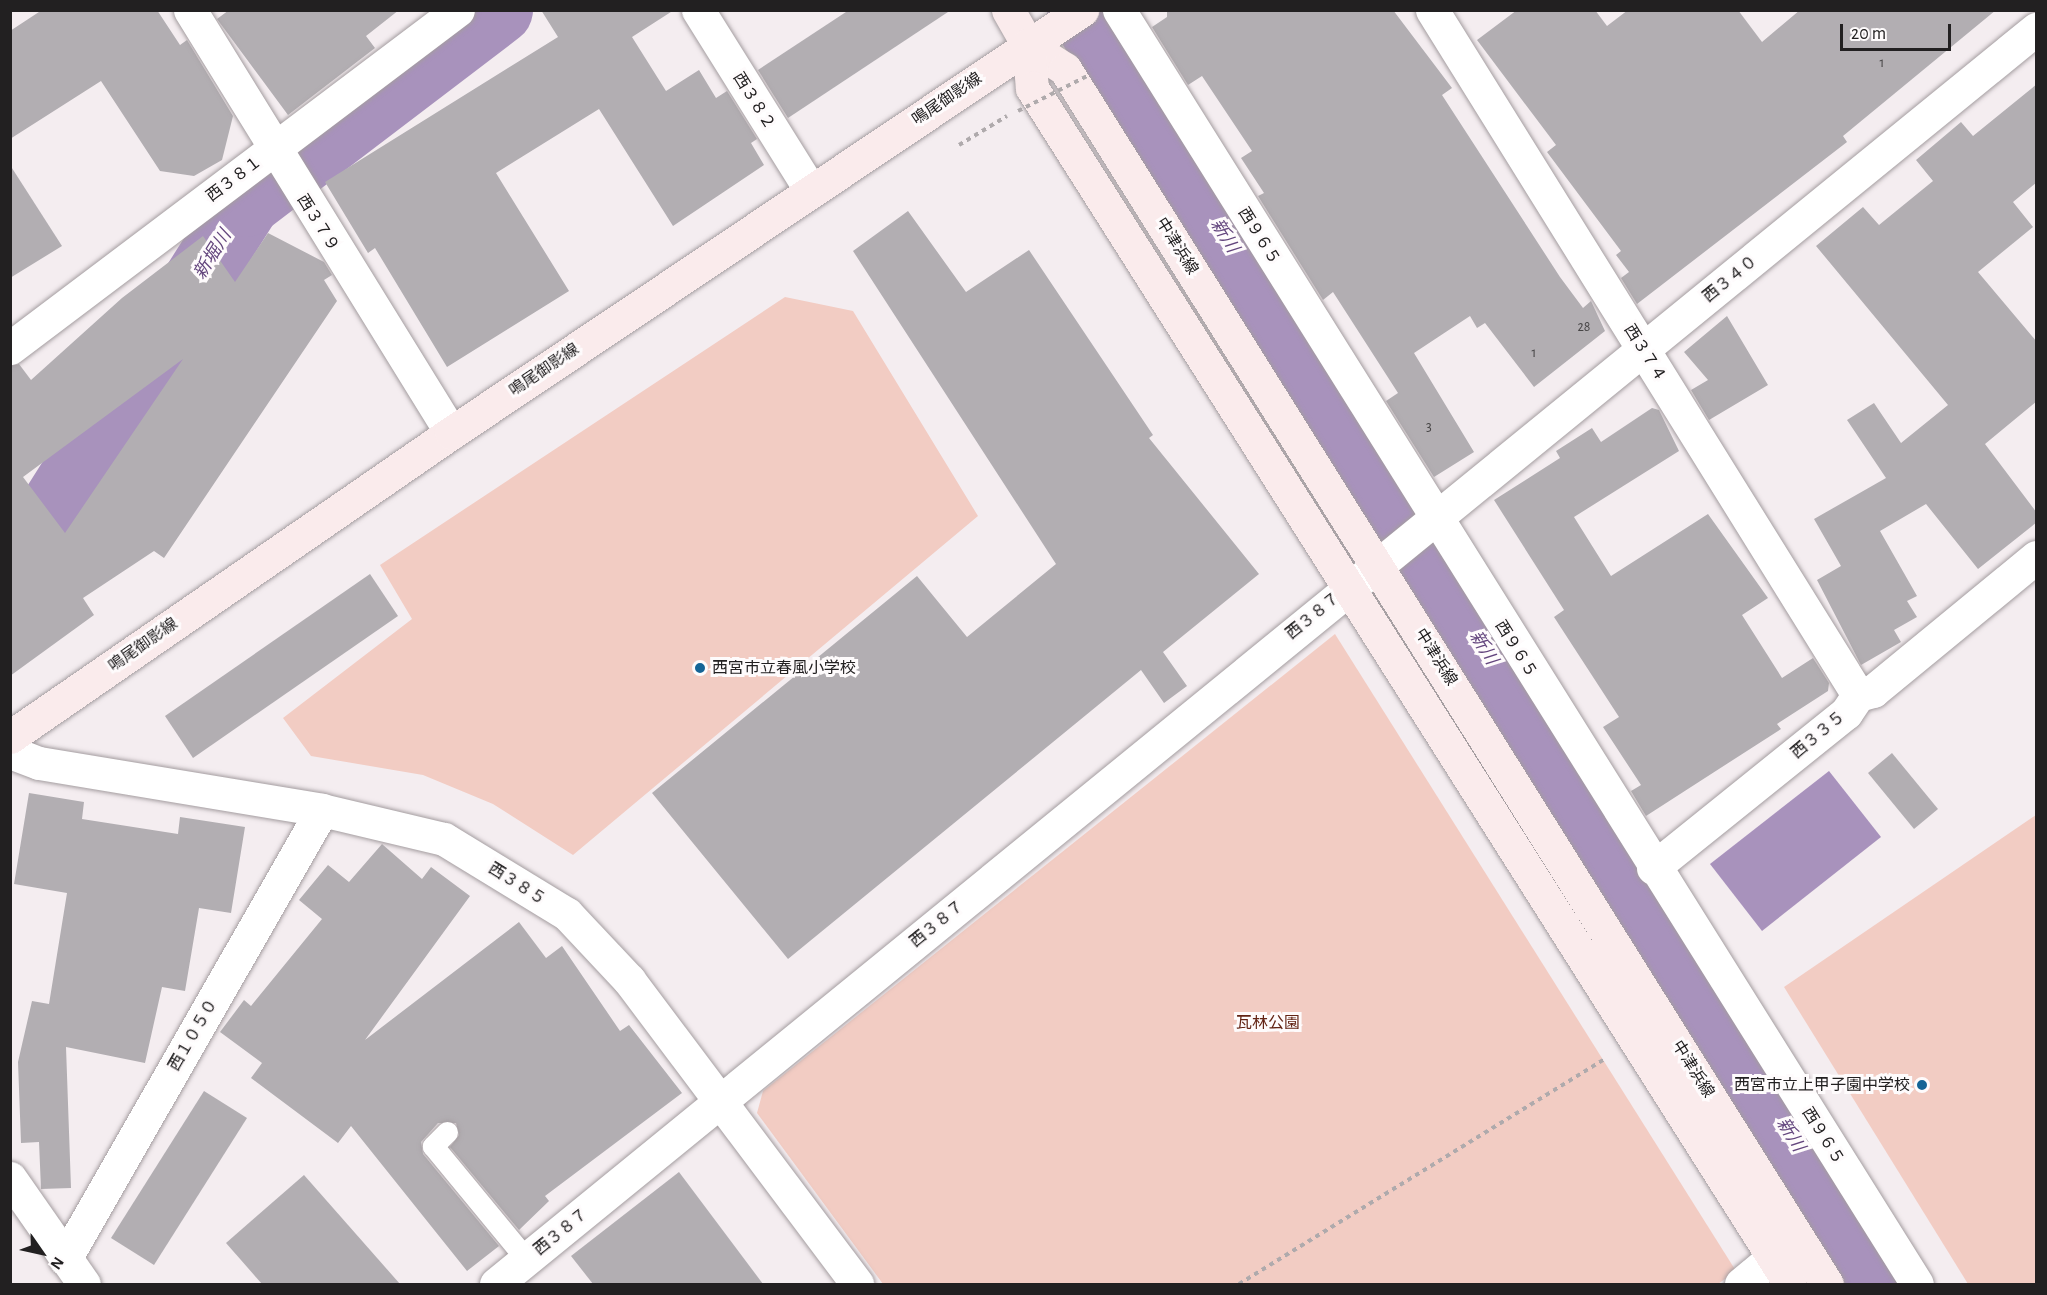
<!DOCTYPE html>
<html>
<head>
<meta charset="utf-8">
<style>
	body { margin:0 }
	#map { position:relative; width:2047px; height:1295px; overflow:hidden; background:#f4edf0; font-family:"Alegreya Sans","Noto Sans JP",sans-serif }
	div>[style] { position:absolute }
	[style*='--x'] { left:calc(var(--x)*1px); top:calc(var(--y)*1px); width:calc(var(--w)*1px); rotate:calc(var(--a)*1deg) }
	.green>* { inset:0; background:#f2ccc3 }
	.water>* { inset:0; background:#a892bc }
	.river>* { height:68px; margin:-34px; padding:0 34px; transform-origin:34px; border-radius:34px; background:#a892bc }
	.building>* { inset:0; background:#b2aeb2 }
	.path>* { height:4px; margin-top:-2px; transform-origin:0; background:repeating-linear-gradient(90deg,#afaaac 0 4.5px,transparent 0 9px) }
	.roads { filter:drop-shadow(0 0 2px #a49da0) drop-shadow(0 0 2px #a49da0) }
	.lane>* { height:21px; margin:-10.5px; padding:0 10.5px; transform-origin:10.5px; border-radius:10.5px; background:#fff }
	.street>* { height:33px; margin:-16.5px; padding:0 16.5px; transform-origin:16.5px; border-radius:16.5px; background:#fff }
	.secondary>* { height:33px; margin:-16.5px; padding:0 16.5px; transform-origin:16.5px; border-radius:16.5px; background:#faebec }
	.path-bridge>* { height:4px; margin-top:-2px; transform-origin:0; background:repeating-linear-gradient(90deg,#afaaac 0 4.5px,transparent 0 9px) }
	.dots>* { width:16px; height:16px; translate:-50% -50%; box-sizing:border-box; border:3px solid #fefbfc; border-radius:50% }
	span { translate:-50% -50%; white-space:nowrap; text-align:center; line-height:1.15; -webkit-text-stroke:6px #fefbfc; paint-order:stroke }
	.number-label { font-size:14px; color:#464445 }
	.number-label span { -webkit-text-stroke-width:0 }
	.street-label { font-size:16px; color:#222021 }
	.poi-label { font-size:16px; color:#222021 }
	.left { translate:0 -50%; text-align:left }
	.right { translate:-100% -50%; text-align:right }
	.park-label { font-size:16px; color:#632415 }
	.water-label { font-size:18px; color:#63457d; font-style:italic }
	.frame { position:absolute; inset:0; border:12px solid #222021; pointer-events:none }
	.north { position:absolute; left:12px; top:1223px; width:60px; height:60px; -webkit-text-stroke:4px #fefbfc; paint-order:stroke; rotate:124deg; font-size:16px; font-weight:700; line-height:24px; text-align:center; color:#222021 }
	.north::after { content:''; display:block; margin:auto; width:21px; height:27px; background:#222021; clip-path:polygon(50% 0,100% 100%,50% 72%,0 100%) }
	.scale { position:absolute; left:1840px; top:24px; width:111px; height:27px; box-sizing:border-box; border:3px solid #222021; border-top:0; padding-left:8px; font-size:18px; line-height:21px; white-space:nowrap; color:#222021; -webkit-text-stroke:4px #fefbfc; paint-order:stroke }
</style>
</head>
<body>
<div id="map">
	<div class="green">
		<i style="clip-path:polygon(785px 297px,853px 311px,978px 516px,573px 855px,493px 804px,423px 775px,311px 756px,283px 718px,412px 619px,380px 565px)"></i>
		<i style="clip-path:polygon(1335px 634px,1736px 1271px,1718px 1284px,883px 1284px,757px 1113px,763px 1091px)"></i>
		<i style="clip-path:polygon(2036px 815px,2036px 1284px,1968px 1284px,1784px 987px)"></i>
	</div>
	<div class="water">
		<i style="clip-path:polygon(1829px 771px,1881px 837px,1762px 931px,1710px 864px)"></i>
	</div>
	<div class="river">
		<i style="--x:1081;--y:10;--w:1506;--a:57.74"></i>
		<i style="--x:10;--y:577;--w:442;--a:-57.7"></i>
		<i style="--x:246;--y:203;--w:318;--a:-37.3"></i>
	</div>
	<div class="building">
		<i style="clip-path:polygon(42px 10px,157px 10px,180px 45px,187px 40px,233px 116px,222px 160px,194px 176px,160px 171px,101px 81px,10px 139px,10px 31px)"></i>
		<i style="clip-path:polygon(229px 10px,399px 10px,366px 36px,375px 48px,288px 115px,217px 19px)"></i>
		<i style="clip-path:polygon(541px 10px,674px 10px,632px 37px,666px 91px,699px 70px,716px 98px,727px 91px,757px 139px,751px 143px,764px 165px,673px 226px,599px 109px,496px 173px,569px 291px,447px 367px,375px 248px,368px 253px,325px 182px,558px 37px)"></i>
		<i style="clip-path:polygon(849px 10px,951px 10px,788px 118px,758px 70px)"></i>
		<i style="clip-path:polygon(1167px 10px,1393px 10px,1452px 88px,1442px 95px,1560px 277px,1583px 308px,1591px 301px,1605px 331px,1534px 387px,1485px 323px,1477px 328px,1470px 316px,1414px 353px,1474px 452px,1434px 477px,1386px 401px,1398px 393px,1333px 292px,1323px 300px,1258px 196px,1264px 193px,1241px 158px,1252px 151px,1202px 76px,1188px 85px,1152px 27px,1167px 17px)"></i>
		<i style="clip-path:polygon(1517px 10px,1595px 10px,1607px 26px,1628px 10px,1738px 10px,1762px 42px,1800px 10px,1996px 10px,1843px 136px,1847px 142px,1637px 304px,1621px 278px,1629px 272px,1616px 255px,1621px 251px,1547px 152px,1556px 145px,1477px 40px)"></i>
		<i style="clip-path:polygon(2037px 84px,2037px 182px,2013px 202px,2033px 227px,1978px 272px,2037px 342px,2037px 401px,1985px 444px,2037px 513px,2037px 522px,1978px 569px,1926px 504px,1880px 531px,1917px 596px,1907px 601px,1917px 617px,1894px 630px,1901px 642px,1861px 665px,1817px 580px,1841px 566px,1814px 519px,1886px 478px,1847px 420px,1874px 403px,1901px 443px,1948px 405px,1816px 246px,1863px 207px,1879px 225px,1933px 181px,1916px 160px,1961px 122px,1973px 136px)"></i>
		<i style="clip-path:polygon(10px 165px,62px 246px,10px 278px)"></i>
		<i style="clip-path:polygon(908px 211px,966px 292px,1029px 250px,1153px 435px,1149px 438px,1259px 574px,1163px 652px,1187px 686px,1164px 703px,1141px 670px,788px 959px,652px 793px,917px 576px,967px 637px,1056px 564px,853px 251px)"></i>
		<i style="clip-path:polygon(evenodd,268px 233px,324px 262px,332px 275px,324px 280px,337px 301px,164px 558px,154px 551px,83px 598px,94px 615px,10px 676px,10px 366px,19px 364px,31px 380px,122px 298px,203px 236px,235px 282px,268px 233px,183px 359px,65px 533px,23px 477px,183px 359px)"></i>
		<i style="clip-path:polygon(1727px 316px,1768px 385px,1709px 420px,1691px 390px,1708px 380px,1684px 352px)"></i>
		<i style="clip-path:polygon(1652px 408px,1659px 410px,1679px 451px,1574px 517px,1611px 576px,1708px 514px,1768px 598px,1742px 615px,1782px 678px,1813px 658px,1829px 683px,1828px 691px,1777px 724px,1781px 729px,1646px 816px,1631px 791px,1641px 785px,1603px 727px,1619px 717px,1554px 617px,1564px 610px,1494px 500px,1560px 458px,1556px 451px,1592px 428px,1601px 442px)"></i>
		<i style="clip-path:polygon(370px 574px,398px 616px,193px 758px,165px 716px)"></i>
		<i style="clip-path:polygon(1892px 753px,1938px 809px,1914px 829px,1868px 773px)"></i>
		<i style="clip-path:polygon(29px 793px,84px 802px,82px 819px,178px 834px,180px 817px,245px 827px,231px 913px,199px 908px,185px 991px,162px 987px,145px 1063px,66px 1047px,71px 1188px,41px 1189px,39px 1142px,21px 1143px,18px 1062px,32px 1001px,49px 1004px,67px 893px,14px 884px)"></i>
		<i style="clip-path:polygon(382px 844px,422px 879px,431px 867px,470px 896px,365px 1040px,519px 922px,546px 958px,562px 946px,620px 1031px,629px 1025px,682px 1093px,545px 1196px,549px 1201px,519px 1230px,450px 1147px,459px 1135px,456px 1123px,438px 1123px,421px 1142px,423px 1154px,499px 1246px,467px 1271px,351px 1126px,338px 1143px,251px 1078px,262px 1063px,220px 1032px,244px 1000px,251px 1006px,322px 919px,299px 900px,328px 865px,349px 882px)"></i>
		<i style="clip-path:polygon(204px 1091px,247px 1118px,154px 1265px,111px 1238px)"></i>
		<i style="clip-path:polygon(679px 1172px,763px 1284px,593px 1284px,571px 1256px)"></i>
		<i style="clip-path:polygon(304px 1175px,400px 1284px,262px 1284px,226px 1243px)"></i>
	</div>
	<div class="path">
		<i style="--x:959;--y:145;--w:56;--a:-31.1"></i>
		<i style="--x:1239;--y:1284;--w:431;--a:-31.6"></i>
	</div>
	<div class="roads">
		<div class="lane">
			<i style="--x:447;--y:1132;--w:20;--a:135"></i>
			<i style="--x:433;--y:1146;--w:148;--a:50.5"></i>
		</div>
		<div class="street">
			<i style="--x:190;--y:10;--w:497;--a:58.3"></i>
			<i style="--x:698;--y:10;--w:213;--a:58"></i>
			<i style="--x:1119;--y:10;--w:1503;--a:57.94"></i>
			<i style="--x:1432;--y:10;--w:807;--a:58.12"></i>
			<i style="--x:10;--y:348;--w:561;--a:-37.03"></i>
			<i style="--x:10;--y:752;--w:31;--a:21"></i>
			<i style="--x:39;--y:763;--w:287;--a:9.4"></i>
			<i style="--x:322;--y:810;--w:125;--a:13.4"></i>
			<i style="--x:444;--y:839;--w:144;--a:31.4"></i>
			<i style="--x:567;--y:914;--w:91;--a:46.8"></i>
			<i style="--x:629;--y:980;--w:380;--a:53.1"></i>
			<i style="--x:1653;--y:868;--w:248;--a:-38.8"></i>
			<i style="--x:1846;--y:713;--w:22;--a:-56"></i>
			<i style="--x:1858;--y:695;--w:16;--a:-15"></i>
			<i style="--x:1873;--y:691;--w:211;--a:-39.4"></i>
			<i style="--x:10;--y:1178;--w:129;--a:55.1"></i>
			<i style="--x:65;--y:1259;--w:517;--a:-60.21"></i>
			<i style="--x:496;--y:1284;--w:1987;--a:-39.18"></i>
			<i style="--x:1741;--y:1284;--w:70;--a:-39.8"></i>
		</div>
		<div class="secondary">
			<i style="--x:1008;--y:10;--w:40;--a:60.3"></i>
			<i style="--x:1028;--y:45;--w:44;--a:33"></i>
			<i style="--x:1065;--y:69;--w:1434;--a:57.91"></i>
			<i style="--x:1028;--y:45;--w:43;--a:84.7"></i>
			<i style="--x:1032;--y:88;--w:1416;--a:57.63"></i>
			<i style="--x:10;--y:737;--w:536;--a:-34.58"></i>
			<i style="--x:451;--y:433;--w:760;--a:-33.84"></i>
		</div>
	</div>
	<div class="path-bridge">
		<i style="--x:1018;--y:111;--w:77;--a:-26.9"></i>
	</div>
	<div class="dots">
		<i style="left:700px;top:668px;background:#156496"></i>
		<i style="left:1922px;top:1085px;background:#156496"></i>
	</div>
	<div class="number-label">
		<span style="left:1882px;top:63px">1</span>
		<span style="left:1584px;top:327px">28</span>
		<span style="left:1534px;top:353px">1</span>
		<span style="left:1429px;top:427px">3</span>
	</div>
	<div class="street-label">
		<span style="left:947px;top:99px;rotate:-34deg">鳴尾御影線</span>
		<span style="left:754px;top:101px;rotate:58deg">西３８２</span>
		<span style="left:234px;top:179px;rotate:-37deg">西３８１</span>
		<span style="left:318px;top:223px;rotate:58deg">西３７９</span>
		<span style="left:1259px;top:236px;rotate:58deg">西９６５</span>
		<span style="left:1177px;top:246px;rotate:58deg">中津浜線</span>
		<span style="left:1730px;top:279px;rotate:-39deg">西３４０</span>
		<span style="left:1645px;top:353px;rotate:58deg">西３７４</span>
		<span style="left:544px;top:370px;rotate:-34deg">鳴尾御影線</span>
		<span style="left:1313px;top:616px;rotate:-39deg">西３８７</span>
		<span style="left:143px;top:645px;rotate:-35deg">鳴尾御影線</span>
		<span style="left:1516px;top:649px;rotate:58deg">西９６５</span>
		<span style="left:1436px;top:657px;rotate:58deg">中津浜線</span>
		<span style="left:1818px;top:735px;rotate:-40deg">西３３５</span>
		<span style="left:517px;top:884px;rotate:32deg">西３８５</span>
		<span style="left:937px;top:924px;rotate:-39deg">西３８７</span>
		<span style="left:193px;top:1035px;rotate:-60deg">西１０５０</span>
		<span style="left:1693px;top:1069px;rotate:58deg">中津浜線</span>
		<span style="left:1823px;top:1136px;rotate:58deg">西９６５</span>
		<span style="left:561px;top:1232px;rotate:-39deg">西３８７</span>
	</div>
	<div class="poi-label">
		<span class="left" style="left:712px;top:668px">西宮市立春風小学校</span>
		<span class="right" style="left:1910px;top:1085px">西宮市立上甲子園中学校</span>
	</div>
	<div class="park-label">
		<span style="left:1268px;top:1023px">瓦林公園</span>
	</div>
	<div class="water-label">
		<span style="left:1224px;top:236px;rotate:58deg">新川</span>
		<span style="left:213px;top:255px;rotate:-58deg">新堀川</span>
		<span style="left:1483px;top:648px;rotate:58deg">新川</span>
		<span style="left:1790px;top:1135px;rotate:58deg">新川</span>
	</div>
	<div class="frame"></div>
	<div class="north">N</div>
	<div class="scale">20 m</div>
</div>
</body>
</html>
